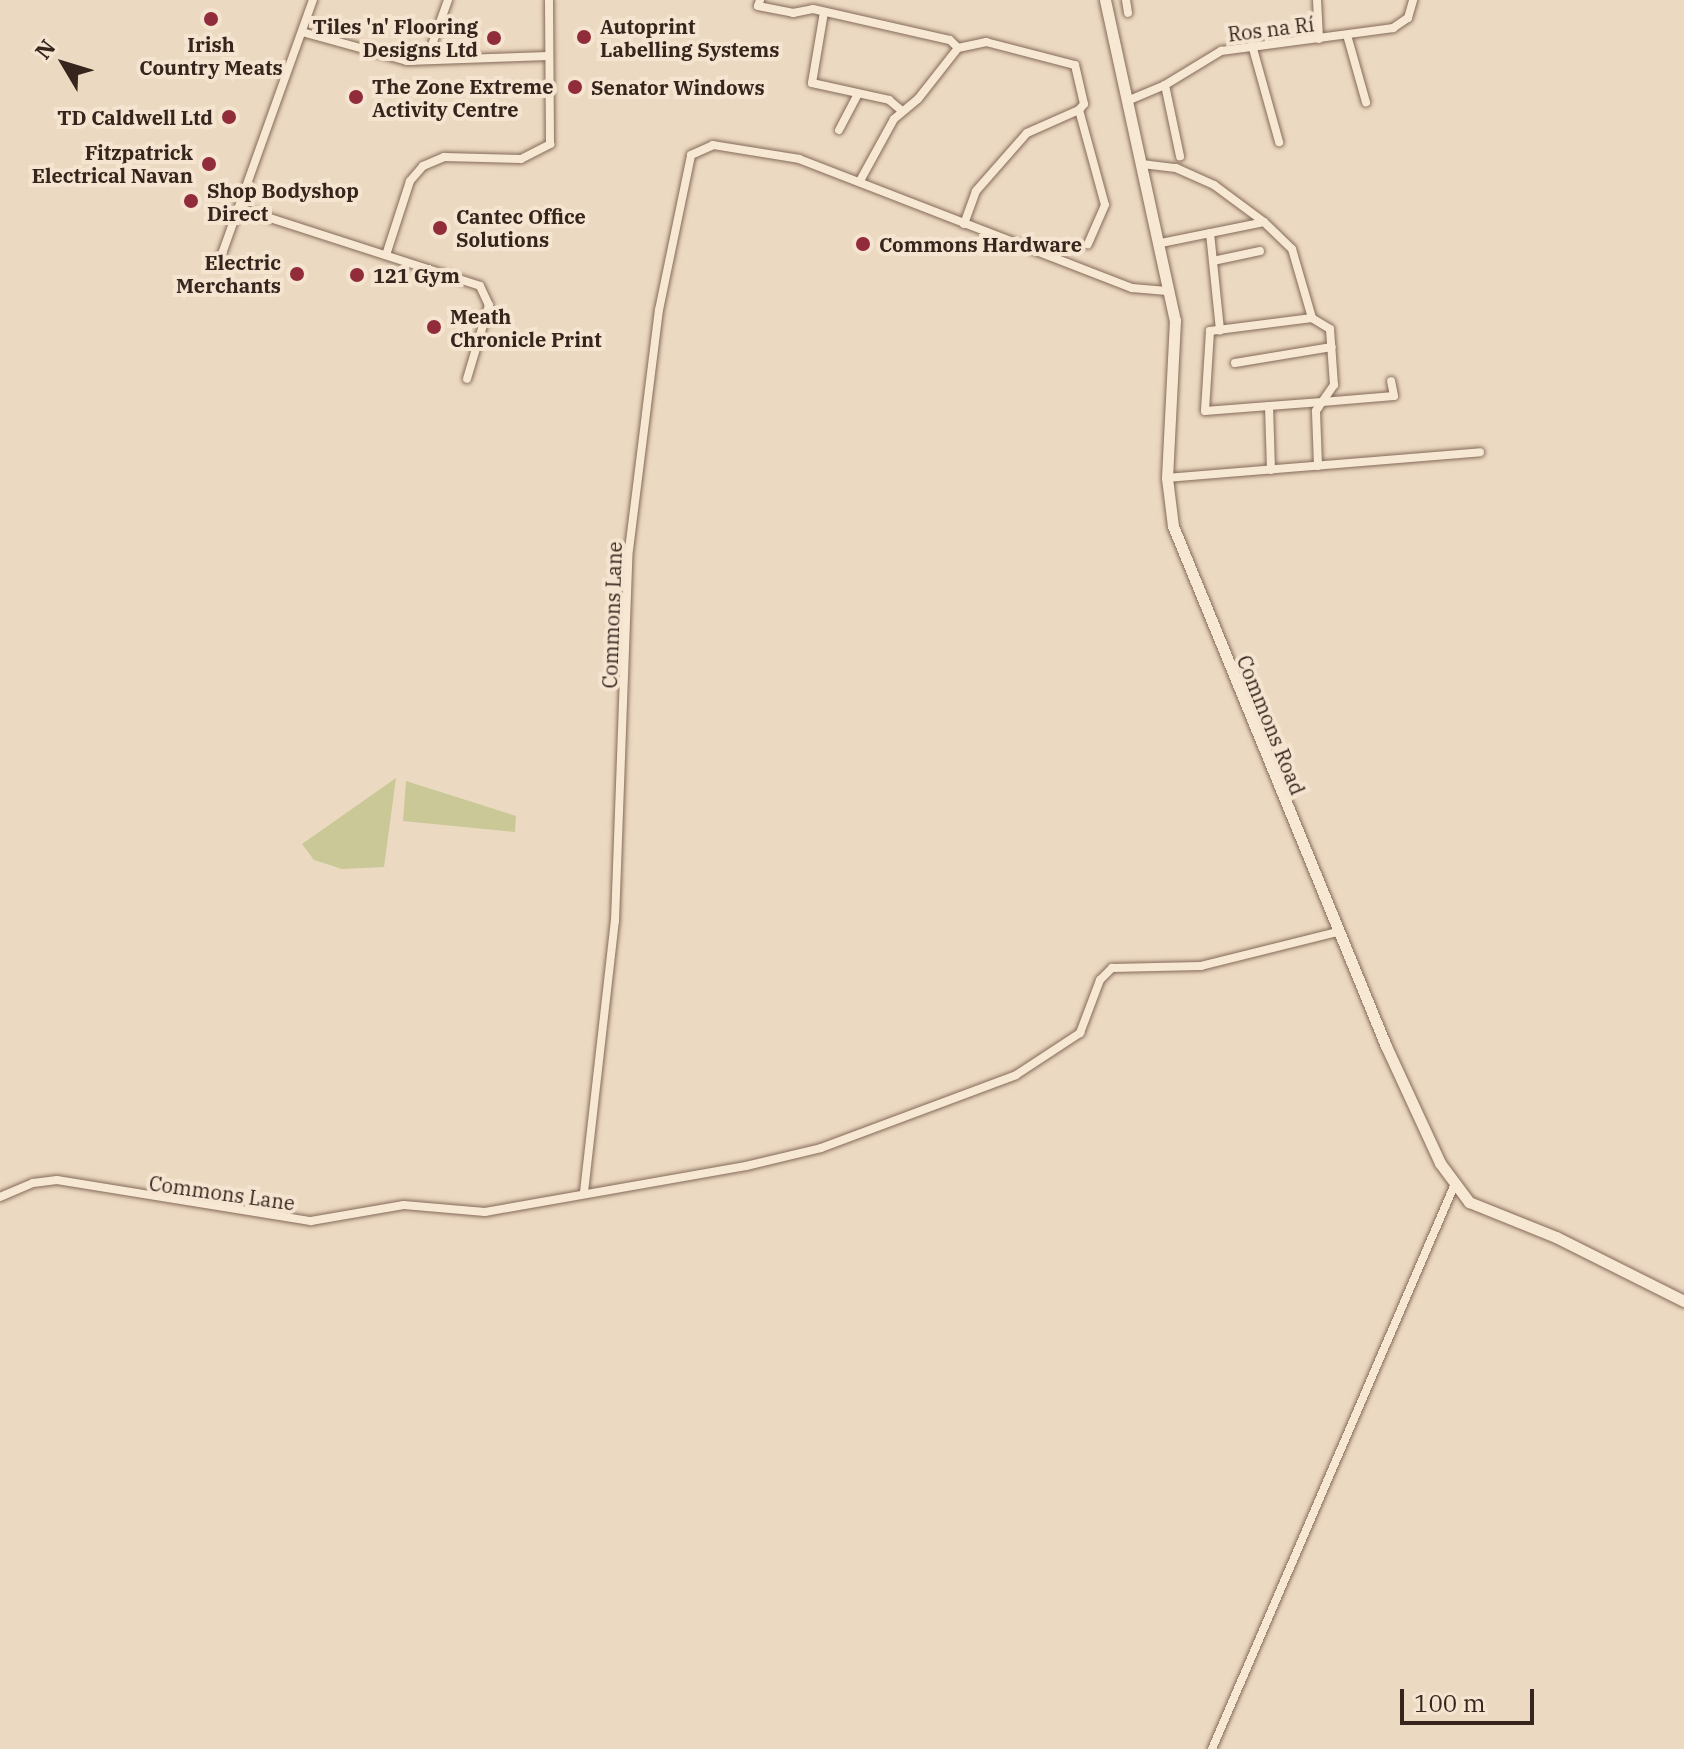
<!DOCTYPE html>
<html>
<head>
<meta charset="utf-8">
<style>
	body { margin:0 }
	#map { position:relative; width:1684px; height:1749px; overflow:hidden; background:#ecd9c1; font-family:"IBM Plex Serif",serif }
	div>[style] { position:absolute }
	[style*='--x'] { left:calc(var(--x)*1px); top:calc(var(--y)*1px); width:calc(var(--w)*1px); rotate:calc(var(--a)*1deg) }
	.green>* { inset:0; background:#c9c896 }
	.roads { filter:drop-shadow(0 0 2px #846a59) drop-shadow(0 0 2px #846a59) }
	.street>* { height:8px; margin:-4px; padding:0 4px; transform-origin:4px; border-radius:4px; background:#f7e8d4 }
	.secondary>* { height:11px; margin:-5.5px; padding:0 5.5px; transform-origin:5.5px; border-radius:5.5px; background:#f7e8d4 }
	.dots>* { width:22px; height:22px; translate:-50% -50%; box-sizing:border-box; border:4px solid #f4e4d0; border-radius:50% }
	span { translate:-50% -50%; white-space:nowrap; text-align:center; line-height:1.15; -webkit-text-stroke:8px #f4e4d0; paint-order:stroke }
	.poi-label { font-size:20px; color:#35251d; font-weight:700 }
	.right { translate:-100% -50%; text-align:right }
	.left { translate:0 -50%; text-align:left }
	.street-label { font-size:20px; color:#35251d }
	.north { position:absolute; left:24px; top:24px; width:80px; height:80px; -webkit-text-stroke:6px #f4e4d0; paint-order:stroke; rotate:308deg; font-size:22px; font-weight:700; line-height:32px; text-align:center; color:#35251d }
	.north::after { content:''; display:block; margin:auto; width:28px; height:36px; background:#35251d; clip-path:polygon(50% 0,100% 100%,50% 72%,0 100%) }
	.scale { position:absolute; left:1400px; top:1689px; width:134px; height:36px; box-sizing:border-box; border:4px solid #35251d; border-top:0; padding-left:10px; font-size:24px; line-height:28px; white-space:nowrap; color:#35251d; -webkit-text-stroke:6px #f4e4d0; paint-order:stroke }
</style>
</head>
<body>
<div id="map">
	<div class="green">
		<i style="clip-path:polygon(396px 778px,384px 867px,342px 869px,314px 860px,302px 844px)"></i>
		<i style="clip-path:polygon(406px 781px,516px 816px,515px 832px,403px 821px)"></i>
	</div>
	<div class="roads">
		<div class="street">
			<i style="--x:760;--y:0;--w:6;--a:108"></i>
			<i style="--x:758;--y:6;--w:36;--a:11"></i>
			<i style="--x:793;--y:13;--w:20;--a:-11"></i>
			<i style="--x:813;--y:9;--w:140;--a:12.8"></i>
			<i style="--x:950;--y:40;--w:11;--a:45"></i>
			<i style="--x:958;--y:48;--w:29;--a:-12"></i>
			<i style="--x:986;--y:42;--w:92;--a:14.5"></i>
			<i style="--x:1075;--y:65;--w:40;--a:77"></i>
			<i style="--x:1084;--y:104;--w:8;--a:130"></i>
			<i style="--x:1079;--y:110;--w:98;--a:74.7"></i>
			<i style="--x:1105;--y:205;--w:43;--a:113.6"></i>
			<i style="--x:1126;--y:0;--w:13;--a:81"></i>
			<i style="--x:1317;--y:0;--w:39;--a:87"></i>
			<i style="--x:824;--y:12;--w:72;--a:99.6"></i>
			<i style="--x:812;--y:83;--w:79;--a:12.4"></i>
			<i style="--x:889;--y:100;--w:16;--a:40"></i>
			<i style="--x:302;--y:32;--w:109;--a:15.4"></i>
			<i style="--x:407;--y:61;--w:141;--a:-2"></i>
			<i style="--x:1347;--y:35;--w:70;--a:74.2"></i>
			<i style="--x:1252;--y:45;--w:101;--a:74.4"></i>
			<i style="--x:427;--y:59;--w:63;--a:-70.4"></i>
			<i style="--x:1165;--y:85;--w:73;--a:78.1"></i>
			<i style="--x:1127;--y:101;--w:41;--a:-22.8"></i>
			<i style="--x:1165;--y:85;--w:66;--a:-31.3"></i>
			<i style="--x:1221;--y:51;--w:174;--a:-7.6"></i>
			<i style="--x:1393;--y:28;--w:18;--a:-34"></i>
			<i style="--x:1408;--y:18;--w:19;--a:-74"></i>
			<i style="--x:839;--y:130;--w:41;--a:-62.2"></i>
			<i style="--x:1142;--y:164;--w:34;--a:7"></i>
			<i style="--x:1176;--y:168;--w:42;--a:24.1"></i>
			<i style="--x:1214;--y:185;--w:62;--a:36.5"></i>
			<i style="--x:1264;--y:222;--w:39;--a:44"></i>
			<i style="--x:1292;--y:249;--w:72;--a:73.8"></i>
			<i style="--x:861;--y:179;--w:68;--a:-61.2"></i>
			<i style="--x:894;--y:119;--w:31;--a:-40"></i>
			<i style="--x:918;--y:99;--w:65;--a:-51.9"></i>
			<i style="--x:239;--y:208;--w:253;--a:17.9"></i>
			<i style="--x:480;--y:286;--w:21;--a:65"></i>
			<i style="--x:489;--y:305;--w:77;--a:106.6"></i>
			<i style="--x:964;--y:224;--w:35;--a:-70"></i>
			<i style="--x:976;--y:191;--w:77;--a:-48.7"></i>
			<i style="--x:1027;--y:133;--w:57;--a:-23.9"></i>
			<i style="--x:1210;--y:233;--w:98;--a:84.1"></i>
			<i style="--x:1161;--y:243;--w:105;--a:-11.5"></i>
			<i style="--x:386;--y:255;--w:78;--a:-72"></i>
			<i style="--x:410;--y:181;--w:20;--a:-49"></i>
			<i style="--x:423;--y:166;--w:23;--a:-23"></i>
			<i style="--x:444;--y:157;--w:77;--a:1.5"></i>
			<i style="--x:521;--y:159;--w:33;--a:-27"></i>
			<i style="--x:550;--y:144;--w:144;--a:-90.4"></i>
			<i style="--x:1213;--y:261;--w:48;--a:-12"></i>
			<i style="--x:218;--y:265;--w:282;--a:-70.3"></i>
			<i style="--x:1235;--y:363;--w:98;--a:-9.4"></i>
			<i style="--x:1269;--y:406;--w:64;--a:88.2"></i>
			<i style="--x:1318;--y:466;--w:55;--a:-92.1"></i>
			<i style="--x:1316;--y:411;--w:11;--a:-56"></i>
			<i style="--x:1322;--y:402;--w:21;--a:-55"></i>
			<i style="--x:1334;--y:385;--w:56;--a:-94.1"></i>
			<i style="--x:1330;--y:329;--w:21;--a:-149"></i>
			<i style="--x:1312;--y:318;--w:103;--a:172.7"></i>
			<i style="--x:1210;--y:331;--w:80;--a:93.6"></i>
			<i style="--x:1205;--y:411;--w:64;--a:-4.5"></i>
			<i style="--x:1269;--y:406;--w:53;--a:-4.3"></i>
			<i style="--x:1322;--y:402;--w:72;--a:-4.8"></i>
			<i style="--x:1394;--y:396;--w:15;--a:-101"></i>
			<i style="--x:1167;--y:478;--w:314;--a:-4.7"></i>
			<i style="--x:584;--y:1192;--w:273;--a:-83.5"></i>
			<i style="--x:615;--y:921;--w:363;--a:-87.9"></i>
			<i style="--x:628;--y:558;--w:250;--a:-82.9"></i>
			<i style="--x:659;--y:310;--w:158;--a:-78.3"></i>
			<i style="--x:691;--y:155;--w:24;--a:-24"></i>
			<i style="--x:713;--y:145;--w:87;--a:9.2"></i>
			<i style="--x:799;--y:159;--w:357;--a:21.2"></i>
			<i style="--x:1132;--y:288;--w:38;--a:5"></i>
			<i style="--x:0;--y:1197;--w:36;--a:-23"></i>
			<i style="--x:33;--y:1183;--w:24;--a:-7"></i>
			<i style="--x:57;--y:1180;--w:257;--a:9.2"></i>
			<i style="--x:311;--y:1221;--w:94;--a:-9.8"></i>
			<i style="--x:404;--y:1205;--w:81;--a:4.9"></i>
			<i style="--x:485;--y:1212;--w:265;--a:-10"></i>
			<i style="--x:746;--y:1166;--w:77;--a:-13.5"></i>
			<i style="--x:821;--y:1148;--w:208;--a:-20.5"></i>
			<i style="--x:1016;--y:1075;--w:77;--a:-33.3"></i>
			<i style="--x:1080;--y:1033;--w:57;--a:-69.3"></i>
			<i style="--x:1100;--y:980;--w:17;--a:-45"></i>
			<i style="--x:1112;--y:968;--w:89;--a:-1.3"></i>
			<i style="--x:1201;--y:966;--w:140;--a:-14"></i>
			<i style="--x:1212;--y:1749;--w:613;--a:-66.74"></i>
		</div>
		<div class="secondary">
			<i style="--x:1105;--y:0;--w:328;--a:77.7"></i>
			<i style="--x:1175;--y:320;--w:158;--a:92.9"></i>
			<i style="--x:1167;--y:478;--w:48;--a:82.9"></i>
			<i style="--x:1173;--y:526;--w:562;--a:67.73"></i>
			<i style="--x:1386;--y:1046;--w:129;--a:65.2"></i>
			<i style="--x:1440;--y:1163;--w:49;--a:53.4"></i>
			<i style="--x:1469;--y:1202;--w:94;--a:21.9"></i>
			<i style="--x:1556;--y:1237;--w:143;--a:26.6"></i>
		</div>
	</div>
	<div class="dots">
		<i style="left:211px;top:19px;background:#912c3b"></i>
		<i style="left:584px;top:37px;background:#912c3b"></i>
		<i style="left:494px;top:38px;background:#912c3b"></i>
		<i style="left:575px;top:87px;background:#912c3b"></i>
		<i style="left:356px;top:97px;background:#912c3b"></i>
		<i style="left:229px;top:117px;background:#912c3b"></i>
		<i style="left:209px;top:164px;background:#912c3b"></i>
		<i style="left:191px;top:201px;background:#912c3b"></i>
		<i style="left:440px;top:228px;background:#912c3b"></i>
		<i style="left:863px;top:244px;background:#912c3b"></i>
		<i style="left:297px;top:274px;background:#912c3b"></i>
		<i style="left:357px;top:275px;background:#912c3b"></i>
		<i style="left:434px;top:327px;background:#912c3b"></i>
	</div>
	<div class="poi-label">
		<span class="right" style="left:478px;top:38px">Tiles 'n' Flooring<br>Designs Ltd</span>
		<span class="left" style="left:600px;top:38px">Autoprint<br>Labelling Systems</span>
		<span style="left:211px;top:56px">Irish<br>Country Meats</span>
		<span class="left" style="left:372px;top:98px">The Zone Extreme<br>Activity Centre</span>
		<span class="left" style="left:591px;top:87px">Senator Windows</span>
		<span class="right" style="left:213px;top:117px">TD Caldwell Ltd</span>
		<span class="right" style="left:193px;top:164px">Fitzpatrick<br>Electrical Navan</span>
		<span class="left" style="left:207px;top:202px">Shop Bodyshop<br>Direct</span>
		<span class="left" style="left:456px;top:228px">Cantec Office<br>Solutions</span>
		<span class="left" style="left:879px;top:244px">Commons Hardware</span>
		<span class="right" style="left:281px;top:274px">Electric<br>Merchants</span>
		<span class="left" style="left:373px;top:275px">121 Gym</span>
		<span class="left" style="left:450px;top:328px">Meath<br>Chronicle Print</span>
	</div>
	<div class="street-label">
		<span style="left:1271px;top:29px;rotate:-7deg">Ros na Rí</span>
		<span style="left:612px;top:615px;rotate:-88deg">Commons Lane</span>
		<span style="left:1271px;top:725px;rotate:68deg">Commons Road</span>
		<span style="left:222px;top:1193px;rotate:8deg">Commons Lane</span>
	</div>
	<div class="north">N</div>
	<div class="scale">100 m</div>
</div>
</body>
</html>
